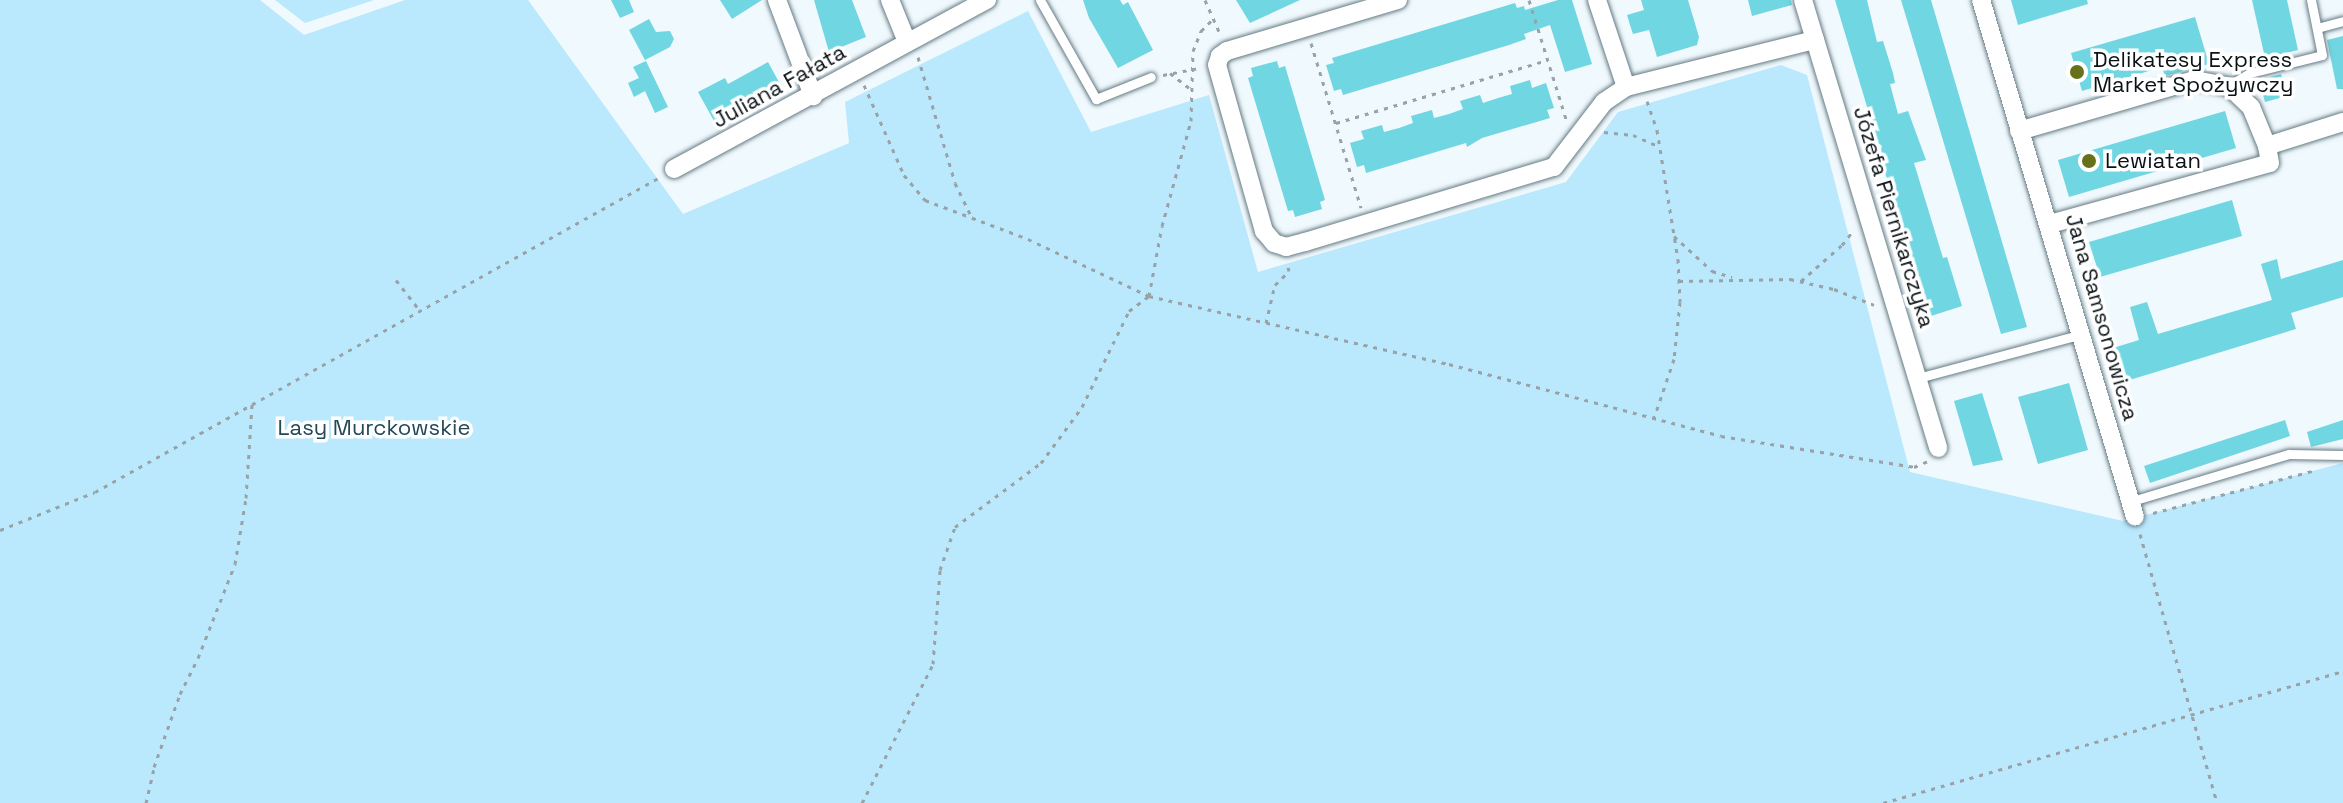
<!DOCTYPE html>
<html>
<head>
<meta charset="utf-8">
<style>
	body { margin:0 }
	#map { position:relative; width:2343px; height:803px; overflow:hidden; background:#f0f9fd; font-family:"Space Grotesk",sans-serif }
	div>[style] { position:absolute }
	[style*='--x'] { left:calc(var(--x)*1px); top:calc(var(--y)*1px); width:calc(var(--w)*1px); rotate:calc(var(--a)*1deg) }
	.green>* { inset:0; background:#bae8fc }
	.building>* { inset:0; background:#70d6e1 }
	.path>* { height:3px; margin-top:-1.5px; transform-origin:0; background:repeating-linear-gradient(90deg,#99a2a6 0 4px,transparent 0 10px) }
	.roads { filter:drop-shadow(0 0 2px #647a83) drop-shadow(0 0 2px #647a83) }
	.lane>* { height:9px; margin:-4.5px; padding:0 4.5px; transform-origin:4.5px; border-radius:4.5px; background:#fff }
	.street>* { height:18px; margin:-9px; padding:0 9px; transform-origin:9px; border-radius:9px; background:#fff }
	.dots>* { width:22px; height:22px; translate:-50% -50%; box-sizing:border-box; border:4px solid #fff; border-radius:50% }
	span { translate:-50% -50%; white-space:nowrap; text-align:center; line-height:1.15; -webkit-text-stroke:7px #fff; paint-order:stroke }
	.poi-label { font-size:22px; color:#0a1216 }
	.left { translate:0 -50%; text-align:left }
	.street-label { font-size:22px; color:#0a1216 }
	.park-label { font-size:22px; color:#234958 }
</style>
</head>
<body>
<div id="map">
	<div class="green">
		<i style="clip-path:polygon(0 0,260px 0,304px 35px,405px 0,528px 0,683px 214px,849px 143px,845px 102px,1028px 11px,1091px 132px,1209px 95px,1258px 272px,1566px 182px,1618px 112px,1781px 65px,1807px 75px,1910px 472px,2123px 521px,2343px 463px,2343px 803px,0 803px)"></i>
		<i style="clip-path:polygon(275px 0,374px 0,305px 23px)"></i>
	</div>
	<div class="building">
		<i style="clip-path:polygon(611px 0,629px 0,634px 12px,620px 18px)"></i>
		<i style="clip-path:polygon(720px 0,762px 0,732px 19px)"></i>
		<i style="clip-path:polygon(814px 0,852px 0,866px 37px,829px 52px)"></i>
		<i style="clip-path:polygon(1083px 0,1120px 0,1123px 5px,1128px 2px,1153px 50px,1118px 68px,1089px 18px)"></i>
		<i style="clip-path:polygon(1236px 0,1300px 0,1250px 23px)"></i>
		<i style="clip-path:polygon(1558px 0,1572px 0,1592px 64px,1565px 72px,1550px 25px,1524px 34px,1526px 39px,1509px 45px,1343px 95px,1341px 89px,1334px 91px,1326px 65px,1334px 63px,1332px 58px,1515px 3px,1517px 8px,1524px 6px,1525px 10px)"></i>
		<i style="clip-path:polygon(1641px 0,1688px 0,1699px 37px,1697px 45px,1657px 57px,1649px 30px,1633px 34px,1630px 25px,1627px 15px,1644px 10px)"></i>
		<i style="clip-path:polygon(1748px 0,1791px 0,1792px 5px,1752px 16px)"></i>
		<i style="clip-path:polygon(1835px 0,1867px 0,1877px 42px,1883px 41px,1893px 73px,1895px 83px,1890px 84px,1898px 114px,1908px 111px,1926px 160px,1914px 163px,1943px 258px,1947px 257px,1962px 306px,1928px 317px,1884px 169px,1877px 164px,1882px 146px,1869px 135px,1871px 120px)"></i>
		<i style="clip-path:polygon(1901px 0,1931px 0,2027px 327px,2001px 334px)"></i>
		<i style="clip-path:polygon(2011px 0,2087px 0,2088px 4px,2018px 25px)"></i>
		<i style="clip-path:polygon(2252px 0,2287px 0,2298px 50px,2265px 58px)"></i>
		<i style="clip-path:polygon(2195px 17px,2209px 64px,2165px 76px,2162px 67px,2082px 91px,2071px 53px)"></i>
		<i style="clip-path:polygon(649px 19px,656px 32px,670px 31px,674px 39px,670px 47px,645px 60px,629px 30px)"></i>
		<i style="clip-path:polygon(2343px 36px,2343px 89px,2337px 89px,2327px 40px)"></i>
		<i style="clip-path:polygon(646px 61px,668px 107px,655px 113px,645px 91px,634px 97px,628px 83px,639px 78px,633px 67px)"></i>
		<i style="clip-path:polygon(1277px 61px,1279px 68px,1285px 66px,1325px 200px,1320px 202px,1322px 209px,1295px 217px,1293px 210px,1288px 211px,1248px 78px,1253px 76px,1251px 68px)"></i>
		<i style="clip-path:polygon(768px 62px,780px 84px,714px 121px,698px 92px,725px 78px,728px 84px)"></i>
		<i style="clip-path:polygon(2281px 74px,2287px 96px,2265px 102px,2259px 80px)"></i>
		<i style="clip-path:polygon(1530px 80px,1532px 88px,1546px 83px,1554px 108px,1547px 110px,1550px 118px,1482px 138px,1467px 147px,1466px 143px,1366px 173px,1364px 165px,1357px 167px,1350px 143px,1364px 139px,1361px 131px,1382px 125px,1384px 132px,1399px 128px,1413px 123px,1411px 116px,1432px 110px,1434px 118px,1449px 114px,1463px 109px,1460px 101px,1480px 95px,1483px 103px,1498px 98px,1512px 94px,1510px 86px)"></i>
		<i style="clip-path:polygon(2225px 111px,2236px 148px,2069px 197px,2058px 160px)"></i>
		<i style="clip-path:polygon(2232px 200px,2242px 236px,2100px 277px,2089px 242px)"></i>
		<i style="clip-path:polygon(2277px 259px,2281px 279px,2343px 260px,2343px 297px,2291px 313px,2296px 329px,2123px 382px,2113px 348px,2139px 340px,2130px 307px,2147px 302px,2158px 334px,2272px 300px,2261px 264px)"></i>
		<i style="clip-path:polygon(2069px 383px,2088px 450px,2038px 464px,2018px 397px)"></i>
		<i style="clip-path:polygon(1982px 393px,2003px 460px,1973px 466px,1954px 401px)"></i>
		<i style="clip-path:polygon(2285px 420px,2290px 436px,2150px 483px,2144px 466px)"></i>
		<i style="clip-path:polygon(2343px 420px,2343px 439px,2311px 447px,2307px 432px)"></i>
	</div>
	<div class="path">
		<i style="--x:1205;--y:0;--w:36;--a:66"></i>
		<i style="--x:1529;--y:0;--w:125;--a:72.7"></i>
		<i style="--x:1311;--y:43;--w:172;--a:73.1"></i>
		<i style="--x:918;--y:57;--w:131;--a:73.6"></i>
		<i style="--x:955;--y:183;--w:37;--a:64"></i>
		<i style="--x:1170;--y:73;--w:24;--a:38"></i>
		<i style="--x:1163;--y:75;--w:36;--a:-11"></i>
		<i style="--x:864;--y:85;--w:98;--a:66"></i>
		<i style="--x:904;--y:175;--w:33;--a:50"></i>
		<i style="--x:925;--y:200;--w:110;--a:20.7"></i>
		<i style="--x:1028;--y:239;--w:134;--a:25.2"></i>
		<i style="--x:1149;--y:296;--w:71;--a:-79.5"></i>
		<i style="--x:1162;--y:226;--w:109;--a:-74.6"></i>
		<i style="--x:1191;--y:121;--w:70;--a:-88.4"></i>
		<i style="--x:1193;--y:51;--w:22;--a:-68"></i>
		<i style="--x:1201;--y:31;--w:18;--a:-45"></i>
		<i style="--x:1647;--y:101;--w:31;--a:71"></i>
		<i style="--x:1657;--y:130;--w:131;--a:80.8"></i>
		<i style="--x:1678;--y:259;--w:43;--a:87.3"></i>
		<i style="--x:1680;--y:302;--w:57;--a:96"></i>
		<i style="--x:1674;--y:359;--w:62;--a:108.7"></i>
		<i style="--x:1336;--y:123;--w:221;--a:-16.6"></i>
		<i style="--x:1604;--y:132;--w:29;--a:6"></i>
		<i style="--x:1633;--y:135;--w:27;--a:24"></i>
		<i style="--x:1674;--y:236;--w:52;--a:42.6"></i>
		<i style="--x:1712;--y:271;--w:21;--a:17"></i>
		<i style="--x:396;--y:280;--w:39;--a:52"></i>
		<i style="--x:1679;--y:281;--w:111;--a:-1"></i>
		<i style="--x:1790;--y:279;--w:45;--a:12.8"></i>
		<i style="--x:1834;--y:289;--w:43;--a:21.8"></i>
		<i style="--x:1801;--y:281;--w:55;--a:-41.3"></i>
		<i style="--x:1842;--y:245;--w:18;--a:-52"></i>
		<i style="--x:1266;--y:323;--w:39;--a:-77"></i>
		<i style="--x:1275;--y:285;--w:20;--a:-45"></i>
		<i style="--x:1289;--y:271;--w:4;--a:-104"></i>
		<i style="--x:2153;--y:513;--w:169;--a:-14.8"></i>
		<i style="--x:0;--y:530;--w:102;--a:-21.8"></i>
		<i style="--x:95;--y:492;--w:647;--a:-29.14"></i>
		<i style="--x:2140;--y:534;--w:280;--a:74"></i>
		<i style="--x:146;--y:803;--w:37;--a:-77"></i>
		<i style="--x:154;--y:767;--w:77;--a:-70.4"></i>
		<i style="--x:180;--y:694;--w:40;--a:-63.4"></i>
		<i style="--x:198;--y:658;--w:101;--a:-68.5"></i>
		<i style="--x:235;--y:564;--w:67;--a:-80.5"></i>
		<i style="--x:246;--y:498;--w:94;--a:-86.3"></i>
		<i style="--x:862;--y:803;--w:156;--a:-62.9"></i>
		<i style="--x:933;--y:664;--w:94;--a:-85.7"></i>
		<i style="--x:940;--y:570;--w:46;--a:-70.8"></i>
		<i style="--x:955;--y:527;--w:107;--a:-36.7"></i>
		<i style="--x:1041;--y:463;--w:69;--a:-53.8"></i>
		<i style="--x:1082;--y:407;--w:107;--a:-63.9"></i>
		<i style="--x:1129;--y:311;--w:25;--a:-37"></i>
		<i style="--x:1149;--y:296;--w:308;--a:12.8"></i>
		<i style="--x:1449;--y:364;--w:281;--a:14.8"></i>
		<i style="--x:1721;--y:436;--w:195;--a:9.1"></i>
		<i style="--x:1914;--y:467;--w:15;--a:-23"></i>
		<i style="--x:1883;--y:803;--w:479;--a:-16"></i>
	</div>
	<div class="roads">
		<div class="lane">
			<i style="--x:1040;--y:0;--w:114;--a:60.5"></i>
			<i style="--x:1096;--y:99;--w:59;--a:-21.8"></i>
			<i style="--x:2317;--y:28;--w:27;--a:-15"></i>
			<i style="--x:2228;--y:86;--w:26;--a:-31"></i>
			<i style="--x:2250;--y:73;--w:74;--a:-14"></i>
			<i style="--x:2322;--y:55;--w:56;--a:-101.3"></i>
			<i style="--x:1918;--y:378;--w:167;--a:-15"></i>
			<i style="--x:2132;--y:501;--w:164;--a:-16.7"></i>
			<i style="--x:2289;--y:454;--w:54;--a:1.1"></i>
		</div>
		<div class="street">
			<i style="--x:777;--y:0;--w:103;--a:69.4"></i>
			<i style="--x:890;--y:0;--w:45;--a:68"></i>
			<i style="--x:1398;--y:0;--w:178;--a:163.4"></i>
			<i style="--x:1227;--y:51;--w:9;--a:144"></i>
			<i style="--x:1220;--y:56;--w:9;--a:108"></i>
			<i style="--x:1217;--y:65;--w:173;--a:74.2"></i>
			<i style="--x:1264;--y:231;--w:16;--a:50"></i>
			<i style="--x:1274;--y:243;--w:13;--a:18"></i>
			<i style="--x:1286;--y:247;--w:20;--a:-15"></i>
			<i style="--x:1305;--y:242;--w:260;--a:-16.8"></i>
			<i style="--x:1554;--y:167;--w:82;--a:-52.4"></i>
			<i style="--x:1604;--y:102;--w:27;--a:-34"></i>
			<i style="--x:1626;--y:87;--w:195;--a:-14"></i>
			<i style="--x:1597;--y:0;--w:92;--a:71.6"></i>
			<i style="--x:1803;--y:0;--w:468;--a:73.2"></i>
			<i style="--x:1981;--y:0;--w:539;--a:73.41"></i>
			<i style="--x:2019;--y:131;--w:183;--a:-16.2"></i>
			<i style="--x:2195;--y:80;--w:36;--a:11"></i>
			<i style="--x:2230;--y:87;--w:29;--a:44"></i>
			<i style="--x:2251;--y:107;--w:42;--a:67.7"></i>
			<i style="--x:674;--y:169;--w:356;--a:-28.4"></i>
			<i style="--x:2050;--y:224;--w:228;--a:-15.5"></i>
			<i style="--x:2270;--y:163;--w:17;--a:-100"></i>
			<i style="--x:2267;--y:146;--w:80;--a:-17.5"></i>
		</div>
	</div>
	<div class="dots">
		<i style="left:2077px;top:72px;background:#66711a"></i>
		<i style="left:2089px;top:161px;background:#66711a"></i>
	</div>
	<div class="poi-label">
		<span class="left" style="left:2093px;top:72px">Delikatesy Express<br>Market Spożywczy</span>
		<span class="left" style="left:2105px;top:161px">Lewiatan</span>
	</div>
	<div class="street-label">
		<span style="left:779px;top:86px;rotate:-29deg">Juliana Fałata</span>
		<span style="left:1894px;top:217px;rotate:73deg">Józefa Piernikarczyka</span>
		<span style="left:2102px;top:317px;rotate:74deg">Jana Samsonowicza</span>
	</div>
	<div class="park-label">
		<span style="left:374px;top:428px">Lasy Murckowskie</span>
	</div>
</div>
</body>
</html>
